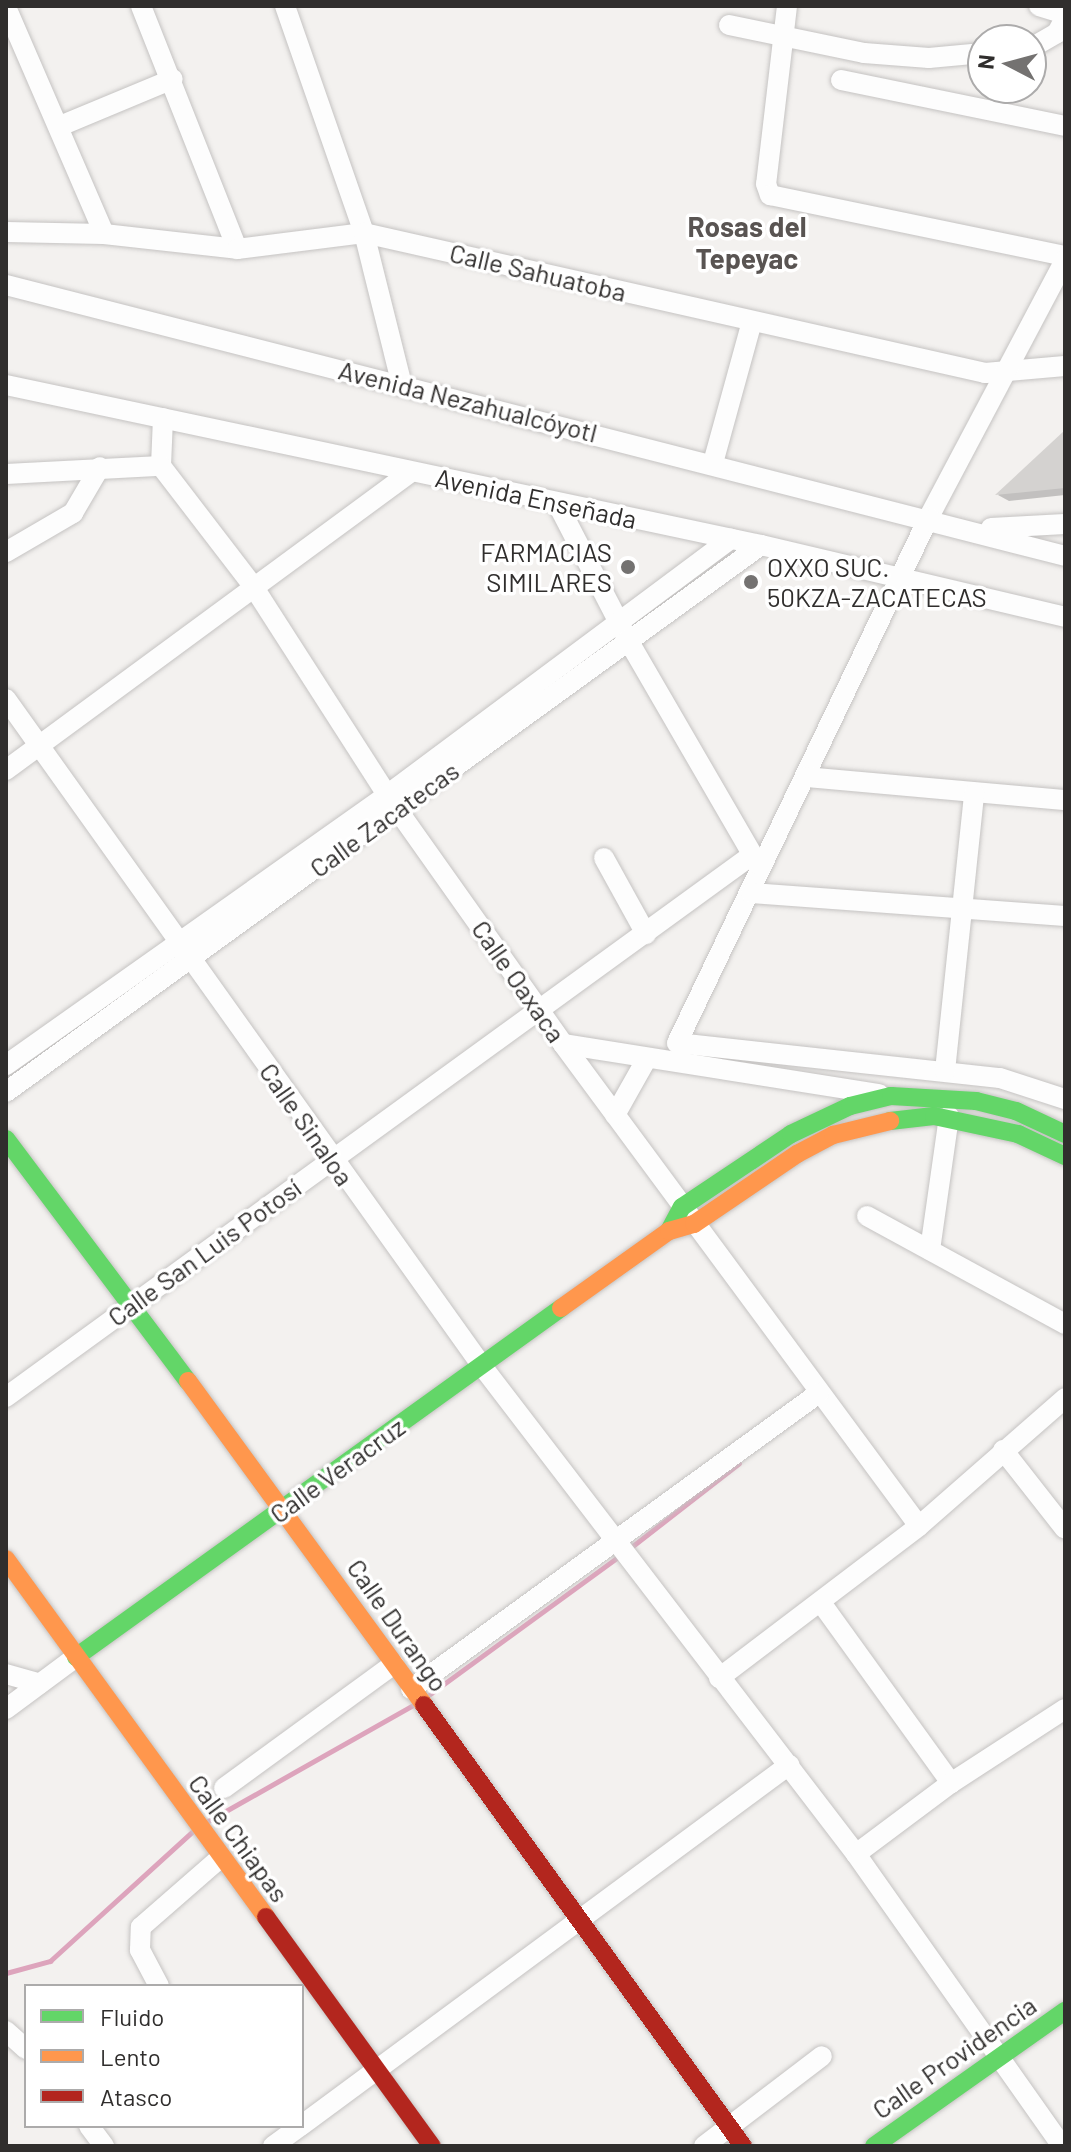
<!DOCTYPE html>
<html>
<head>
<meta charset="utf-8">
<style>
	body { margin:0 }
	#map { position:relative; width:1071px; height:2152px; overflow:hidden; background:#f3f1ef; font-family:Barlow,sans-serif }
	div>[style] { position:absolute }
	[style*='--x'] { left:calc(var(--x)*1px); top:calc(var(--y)*1px); width:calc(var(--w)*1px); rotate:calc(var(--a)*1deg) }
	.shadow>* { inset:0; background:#0003 }
	.stream>* { height:5px; margin:-2.5px; padding:0 2.5px; transform-origin:2.5px; border-radius:2.5px; background:#dda4bc }
	.building>* { inset:0; background:#d4d2d0 }
	.roads { filter:drop-shadow(0 0 2px #c5c3c2) drop-shadow(0 0 2px #c5c3c2) }
	.street>* { height:20px; margin:-10px; padding:0 10px; transform-origin:10px; border-radius:10px; background:#fdfdfd }
	.fast>* { height:18px; margin:-9px; padding:0 9px; transform-origin:9px; border-radius:9px; background:#63d668 }
	.slow>* { height:18px; margin:-9px; padding:0 9px; transform-origin:9px; border-radius:9px; background:#ff974d }
	.jam>* { height:18px; margin:-9px; padding:0 9px; transform-origin:9px; border-radius:9px; background:#b3261e }
	.dots>* { width:22px; height:22px; translate:-50% -50%; box-sizing:border-box; border:4px solid #fff; border-radius:50% }
	span { translate:-50% -50%; white-space:nowrap; text-align:center; line-height:1.15; -webkit-text-stroke:7px #fff; paint-order:stroke }
	.street-label { font-size:26px; color:#302e2d }
	.poi-label { font-size:26px; color:#302e2d }
	.right { translate:-100% -50%; text-align:right }
	.left { translate:0 -50%; text-align:left }
	.neighbourhood-label { font-size:28px; color:#595452; font-weight:700 }
	.frame { position:absolute; inset:0; border:8px solid #302e2d; pointer-events:none }
	.legend { position:absolute; left:24px; top:1984px; width:280px; height:144px; box-sizing:border-box; background:#fff; border:2px solid #acabab; margin:0; padding:10px 14px; list-style:none; font-size:24px; color:#302e2d }
	.legend li { display:flex; align-items:center; gap:16px; height:40px }
	.legend b { width:40px; border:2px solid #acabab }
	.north { position:absolute; left:967px; top:24px; width:80px; height:80px; box-sizing:border-box; background:#fff; border:2px solid #acabab; border-radius:50%; rotate:276deg; font-size:22px; font-weight:700; line-height:32px; text-align:center; color:#302e2d }
	.north::after { content:''; display:block; margin:auto; width:28px; height:36px; background:#747271; clip-path:polygon(50% 0,100% 100%,50% 72%,0 100%) }
</style>
</head>
<body>
<div id="map">
	<div class="shadow">
		<i style="clip-path:polygon(1065px 433px,1065px 495px,1009px 501px,998px 495px)"></i>
	</div>
	<div class="stream">
		<i style="--x:630;--y:1548;--w:138;--a:-37.9"></i>
		<i style="--x:430;--y:1694;--w:238;--a:-36.1"></i>
		<i style="--x:208;--y:1821;--w:238;--a:-29.5"></i>
		<i style="--x:6;--y:1973;--w:46;--a:-15.3"></i>
		<i style="--x:50;--y:1961;--w:193;--a:-42.3"></i>
	</div>
	<div class="building">
		<i style="clip-path:polygon(1065px 430px,1065px 488px,995px 495px)"></i>
	</div>
	<div class="roads">
		<div class="street">
			<i style="--x:141;--y:6;--w:261;--a:68.4"></i>
			<i style="--x:285;--y:6;--w:240;--a:70.8"></i>
			<i style="--x:364;--y:233;--w:157;--a:76"></i>
			<i style="--x:787;--y:6;--w:179;--a:96.7"></i>
			<i style="--x:766;--y:184;--w:12;--a:70"></i>
			<i style="--x:770;--y:195;--w:301;--a:11.7"></i>
			<i style="--x:1039;--y:6;--w:27;--a:17"></i>
			<i style="--x:6;--y:7;--w:247;--a:66.6"></i>
			<i style="--x:729;--y:25;--w:138;--a:11.7"></i>
			<i style="--x:864;--y:53;--w:65;--a:4.4"></i>
			<i style="--x:929;--y:58;--w:54;--a:-5.3"></i>
			<i style="--x:1031;--y:48;--w:30;--a:-30"></i>
			<i style="--x:1057;--y:33;--w:17;--a:-62"></i>
			<i style="--x:841;--y:80;--w:229;--a:11.6"></i>
			<i style="--x:60;--y:126;--w:122;--a:-22.6"></i>
			<i style="--x:6;--y:232;--w:98;--a:1.2"></i>
			<i style="--x:104;--y:234;--w:134;--a:6.4"></i>
			<i style="--x:237;--y:249;--w:128;--a:-7.2"></i>
			<i style="--x:364;--y:233;--w:637;--a:12.7"></i>
			<i style="--x:985;--y:373;--w:80;--a:-5"></i>
			<i style="--x:1065;--y:260;--w:291;--a:117.9"></i>
			<i style="--x:929;--y:517;--w:583;--a:115.6"></i>
			<i style="--x:677;--y:1043;--w:325;--a:6.2"></i>
			<i style="--x:1000;--y:1078;--w:68;--a:17.9"></i>
			<i style="--x:6;--y:285;--w:1093;--a:14.35"></i>
			<i style="--x:6;--y:385;--w:772;--a:11.97"></i>
			<i style="--x:761;--y:545;--w:312;--a:13.3"></i>
			<i style="--x:163;--y:418;--w:48;--a:92.4"></i>
			<i style="--x:161;--y:466;--w:151;--a:52.5"></i>
			<i style="--x:253;--y:586;--w:248;--a:57.3"></i>
			<i style="--x:387;--y:795;--w:305;--a:54.7"></i>
			<i style="--x:563;--y:1044;--w:599;--a:53.55"></i>
			<i style="--x:713;--y:463;--w:147;--a:-74.6"></i>
			<i style="--x:6;--y:474;--w:155;--a:-3"></i>
			<i style="--x:557;--y:503;--w:154;--a:62.6"></i>
			<i style="--x:628;--y:640;--w:259;--a:59.9"></i>
			<i style="--x:991;--y:528;--w:74;--a:-3.1"></i>
			<i style="--x:6;--y:552;--w:78;--a:-30.2"></i>
			<i style="--x:73;--y:513;--w:53;--a:-59.6"></i>
			<i style="--x:6;--y:699;--w:819;--a:54.49"></i>
			<i style="--x:482;--y:1366;--w:615;--a:52.53"></i>
			<i style="--x:856;--y:1854;--w:357;--a:54.8"></i>
			<i style="--x:6;--y:770;--w:503;--a:-36.35"></i>
			<i style="--x:806;--y:777;--w:260;--a:5.1"></i>
			<i style="--x:604;--y:858;--w:87;--a:61.1"></i>
			<i style="--x:751;--y:893;--w:315;--a:4.2"></i>
			<i style="--x:563;--y:1044;--w:320;--a:9"></i>
			<i style="--x:6;--y:1065;--w:467;--a:-35.3"></i>
			<i style="--x:387;--y:795;--w:429;--a:-36.7"></i>
			<i style="--x:945;--y:1071;--w:279;--a:-84"></i>
			<i style="--x:6;--y:1092;--w:932;--a:-35.92"></i>
			<i style="--x:615;--y:1115;--w:63;--a:-60.6"></i>
			<i style="--x:867;--y:1216;--w:226;--a:28.6"></i>
			<i style="--x:930;--y:1250;--w:135;--a:-81.9"></i>
			<i style="--x:6;--y:1397;--w:922;--a:-36"></i>
			<i style="--x:1003;--y:1450;--w:100;--a:51.9"></i>
			<i style="--x:822;--y:1604;--w:221;--a:54.2"></i>
			<i style="--x:6;--y:1674;--w:35;--a:16"></i>
			<i style="--x:719;--y:1678;--w:251;--a:-37.2"></i>
			<i style="--x:919;--y:1526;--w:194;--a:-41.2"></i>
			<i style="--x:411;--y:1689;--w:504;--a:-35.96"></i>
			<i style="--x:6;--y:1709;--w:87;--a:-36.6"></i>
			<i style="--x:224;--y:1788;--w:210;--a:-36.1"></i>
			<i style="--x:856;--y:1854;--w:119;--a:-36.8"></i>
			<i style="--x:951;--y:1783;--w:136;--a:-33"></i>
			<i style="--x:159;--y:1986;--w:41;--a:-117.8"></i>
			<i style="--x:140;--y:1950;--w:23;--a:-88"></i>
			<i style="--x:141;--y:1927;--w:105;--a:-41.1"></i>
			<i style="--x:6;--y:2031;--w:27;--a:42"></i>
			<i style="--x:302;--y:2125;--w:606;--a:-36.47"></i>
			<i style="--x:89;--y:2126;--w:25;--a:53"></i>
			<i style="--x:273;--y:2146;--w:34;--a:-36"></i>
			<i style="--x:704;--y:2146;--w:148;--a:-37.3"></i>
		</div>
		<div class="fast">
			<i style="--x:890;--y:1121;--w:44;--a:-6.5"></i>
			<i style="--x:934;--y:1116;--w:86;--a:12.1"></i>
			<i style="--x:1018;--y:1134;--w:52;--a:25.1"></i>
			<i style="--x:6;--y:1139;--w:303;--a:53.1"></i>
			<i style="--x:669;--y:1231;--w:27;--a:-62"></i>
			<i style="--x:682;--y:1207;--w:131;--a:-33.8"></i>
			<i style="--x:791;--y:1134;--w:65;--a:-25.4"></i>
			<i style="--x:850;--y:1106;--w:42;--a:-13.7"></i>
			<i style="--x:891;--y:1096;--w:85;--a:3.4"></i>
			<i style="--x:976;--y:1101;--w:41;--a:14"></i>
			<i style="--x:1016;--y:1111;--w:54;--a:25.1"></i>
			<i style="--x:76;--y:1657;--w:598;--a:-35.74"></i>
			<i style="--x:874;--y:2146;--w:234;--a:-35.3"></i>
		</div>
		<div class="slow">
			<i style="--x:561;--y:1308;--w:133;--a:-35.5"></i>
			<i style="--x:669;--y:1231;--w:26;--a:-16"></i>
			<i style="--x:694;--y:1224;--w:125;--a:-34.2"></i>
			<i style="--x:797;--y:1154;--w:41;--a:-27.8"></i>
			<i style="--x:833;--y:1135;--w:59;--a:-13.8"></i>
			<i style="--x:188;--y:1381;--w:401;--a:53.9"></i>
			<i style="--x:6;--y:1559;--w:442;--a:54"></i>
		</div>
		<div class="jam">
			<i style="--x:424;--y:1705;--w:544;--a:54.12"></i>
			<i style="--x:266;--y:1917;--w:283;--a:54.1"></i>
		</div>
	</div>
	<div class="dots">
		<i style="left:628px;top:567px;background:#747271"></i>
		<i style="left:751px;top:582px;background:#747271"></i>
	</div>
	<div class="street-label">
		<span style="left:538px;top:272px;rotate:13deg">Calle Sahuatoba</span>
		<span style="left:468px;top:401px;rotate:14deg">Avenida Nezahualcóyotl</span>
		<span style="left:536px;top:498px;rotate:12deg">Avenida Enseñada</span>
		<span style="left:384px;top:819px;rotate:-36deg">Calle Zacatecas</span>
		<span style="left:519px;top:981px;rotate:55deg">Calle Oaxaca</span>
		<span style="left:307px;top:1124px;rotate:55deg">Calle Sinaloa</span>
		<span style="left:204px;top:1252px;rotate:-36deg">Calle San Luis Potosí</span>
		<span style="left:337px;top:1470px;rotate:-36deg">Calle Veracruz</span>
		<span style="left:398px;top:1625px;rotate:55deg">Calle Durango</span>
		<span style="left:239px;top:1838px;rotate:54deg">Calle Chiapas</span>
		<span style="left:954px;top:2057px;rotate:-35deg">Calle Providencia</span>
	</div>
	<div class="poi-label">
		<span class="right" style="left:612px;top:567px">FARMACIAS<br>SIMILARES</span>
		<span class="left" style="left:767px;top:582px">OXXO SUC.<br>50KZA-ZACATECAS</span>
	</div>
	<div class="neighbourhood-label">
		<span style="left:747px;top:242px">Rosas del<br>Tepeyac</span>
	</div>
	<div class="frame"></div>
	<ul class="legend">
	<li><b style="height:10px;background:#63d668"></b>Fluido</li>
	<li><b style="height:10px;background:#ff974d"></b>Lento</li>
	<li><b style="height:10px;background:#b3261e"></b>Atasco</li>
	</ul>
	<div class="north">N</div>
</div>
</body>
</html>
